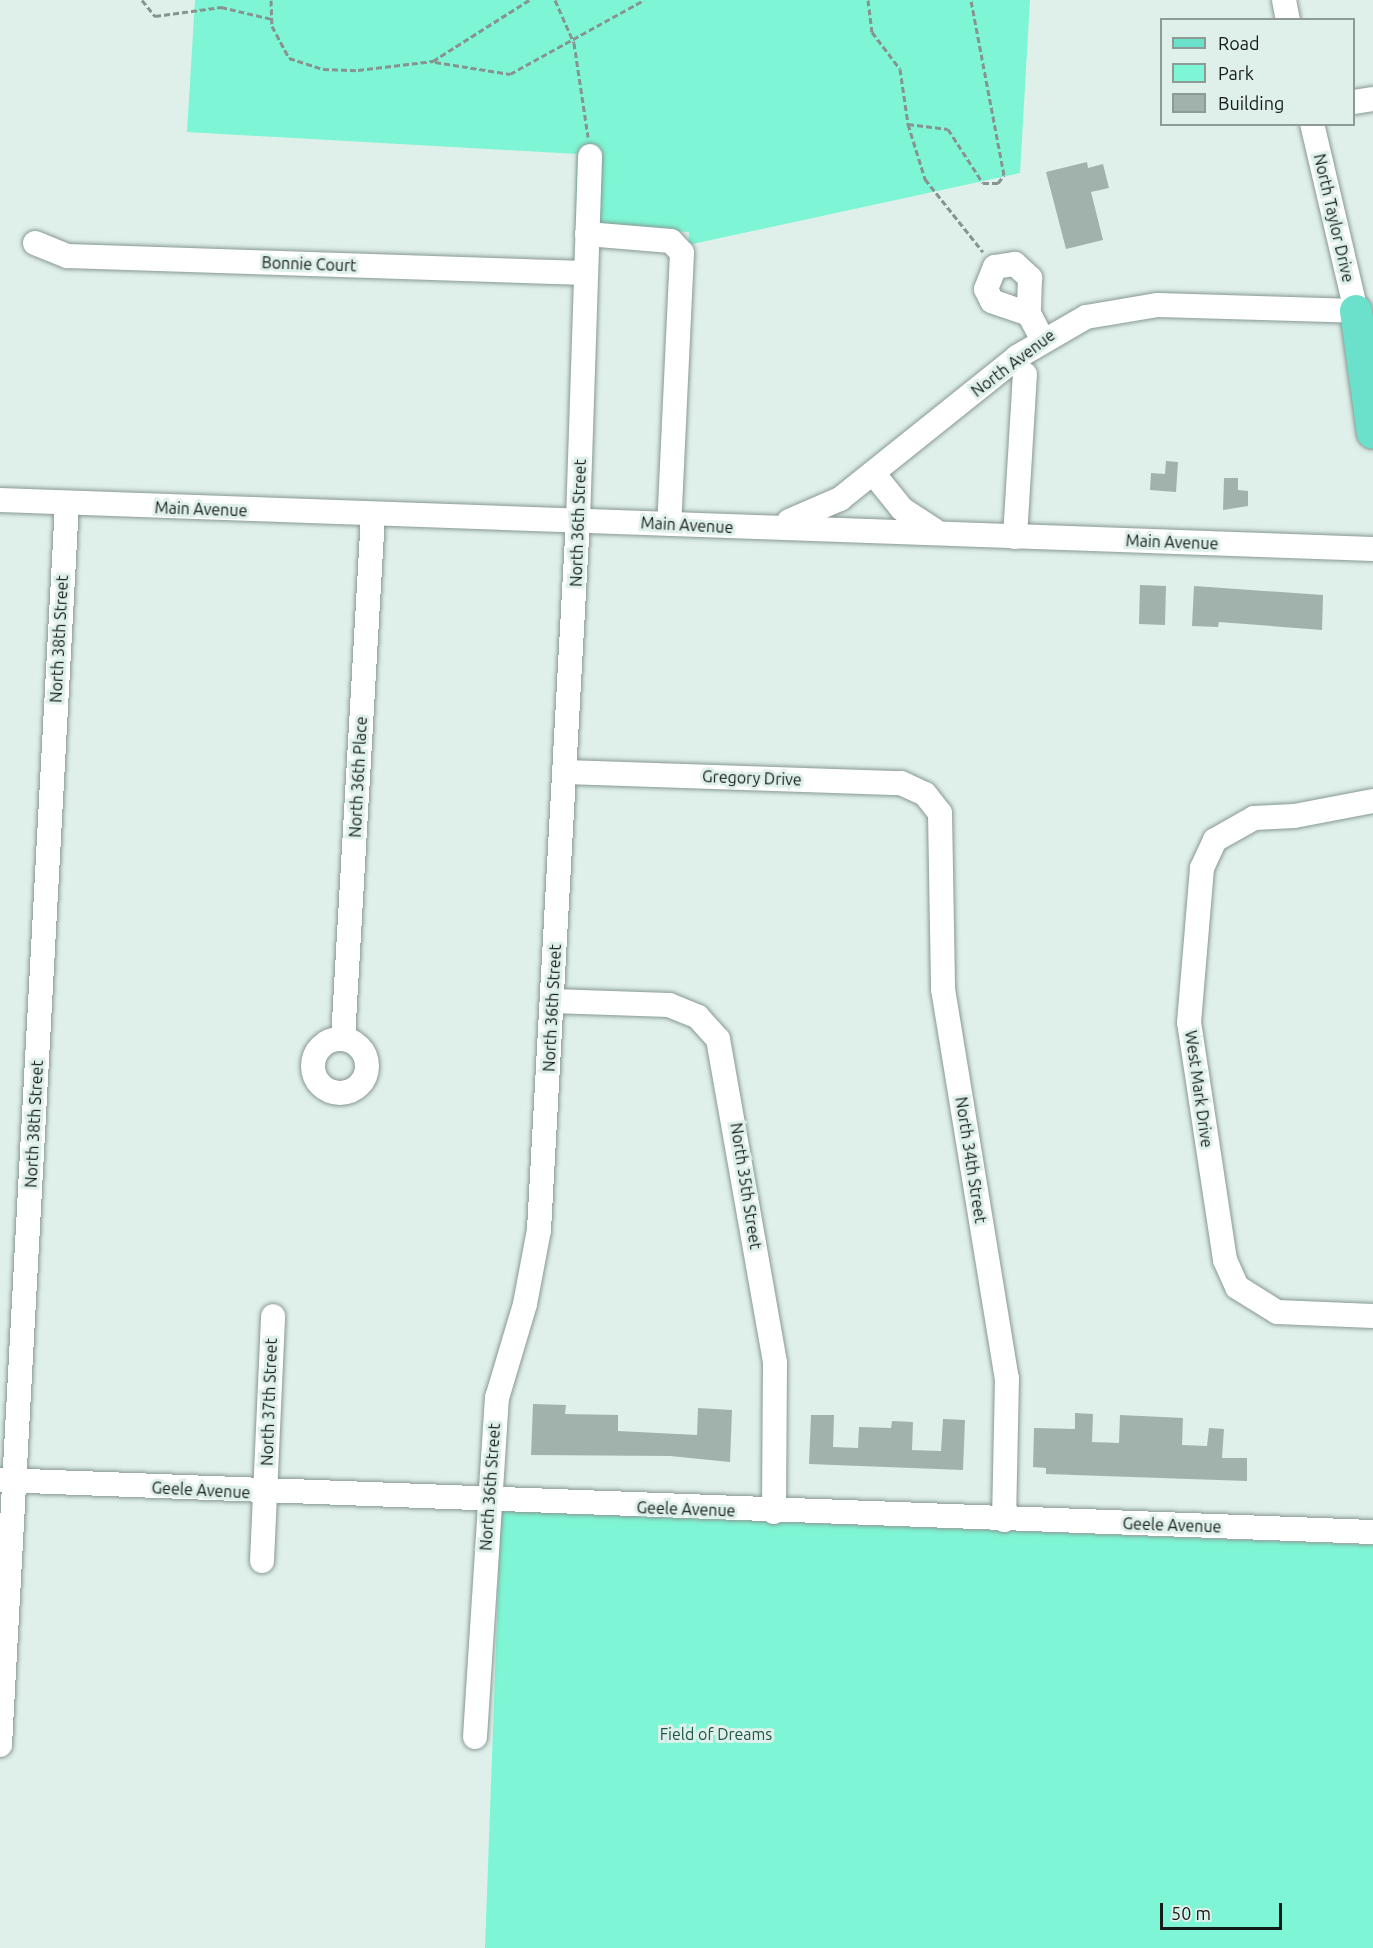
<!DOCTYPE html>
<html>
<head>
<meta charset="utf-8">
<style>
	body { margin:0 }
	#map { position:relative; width:1373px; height:1948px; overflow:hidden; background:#dff0ea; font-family:Ubuntu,sans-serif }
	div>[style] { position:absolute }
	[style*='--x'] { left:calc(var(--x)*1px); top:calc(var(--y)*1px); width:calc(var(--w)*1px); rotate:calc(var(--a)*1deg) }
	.green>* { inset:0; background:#7ef5d4 }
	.building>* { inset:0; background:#a1b2ac }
	.path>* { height:3px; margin-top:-1.5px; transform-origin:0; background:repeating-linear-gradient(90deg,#87938f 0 6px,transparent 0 9px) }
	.roads { filter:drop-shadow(0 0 2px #889892) drop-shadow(0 0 2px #889892) }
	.minor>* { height:24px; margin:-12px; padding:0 12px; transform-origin:12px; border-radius:12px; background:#fff }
	.minor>.ring { margin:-12px; padding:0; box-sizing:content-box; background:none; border:24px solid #fff; border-radius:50% }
	.major>* { height:32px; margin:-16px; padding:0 16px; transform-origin:16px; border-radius:16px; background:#6be0ca }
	span { translate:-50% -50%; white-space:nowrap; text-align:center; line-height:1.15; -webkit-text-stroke:6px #dff0ea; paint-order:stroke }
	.street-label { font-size:16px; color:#141a18 }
	.park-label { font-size:16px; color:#215749 }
	.legend { position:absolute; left:1160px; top:18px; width:195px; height:108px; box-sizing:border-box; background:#dff0ea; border:2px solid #8e9a96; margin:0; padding:8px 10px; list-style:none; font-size:18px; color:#141a18 }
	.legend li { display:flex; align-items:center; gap:12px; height:30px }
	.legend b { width:30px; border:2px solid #8e9a96 }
	.scale { position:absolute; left:1160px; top:1903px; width:122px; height:27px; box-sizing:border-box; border:3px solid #141a18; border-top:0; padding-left:8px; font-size:18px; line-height:21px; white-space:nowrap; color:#141a18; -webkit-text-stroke:4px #dff0ea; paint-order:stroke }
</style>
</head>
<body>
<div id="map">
	<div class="green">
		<i style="clip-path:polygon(195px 0,1030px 0,1020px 173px,688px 245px,689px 232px,575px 225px,577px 154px,187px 132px)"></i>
		<i style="clip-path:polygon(501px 1511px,1373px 1545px,1373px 1948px,485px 1948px)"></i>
	</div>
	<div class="building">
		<i style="clip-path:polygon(1087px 162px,1088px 168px,1103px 164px,1109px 188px,1091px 192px,1103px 240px,1066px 249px,1046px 172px)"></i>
		<i style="clip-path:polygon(1166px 461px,1178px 462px,1176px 492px,1150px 490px,1151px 473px,1165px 474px)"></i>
		<i style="clip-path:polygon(1224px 478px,1238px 478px,1238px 490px,1248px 491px,1248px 506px,1223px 510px)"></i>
		<i style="clip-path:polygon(1140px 585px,1166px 586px,1165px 625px,1139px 624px)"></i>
		<i style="clip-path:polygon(1194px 586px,1323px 595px,1322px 630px,1219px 622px,1218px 627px,1192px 626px)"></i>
		<i style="clip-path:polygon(533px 1404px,566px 1405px,565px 1414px,618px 1415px,618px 1431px,697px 1435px,698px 1408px,732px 1410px,730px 1462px,670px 1456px,531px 1455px)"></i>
		<i style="clip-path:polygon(1075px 1413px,1093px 1414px,1092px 1442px,1119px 1443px,1120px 1415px,1183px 1418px,1182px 1445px,1207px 1446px,1209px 1428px,1224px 1429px,1222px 1458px,1247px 1458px,1247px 1481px,1046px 1474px,1046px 1468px,1033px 1467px,1034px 1428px,1075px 1429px)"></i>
		<i style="clip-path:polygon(811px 1415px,834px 1415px,833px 1447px,858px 1448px,859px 1427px,891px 1428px,892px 1421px,913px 1422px,912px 1450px,941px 1451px,943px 1419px,965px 1420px,963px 1470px,809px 1464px)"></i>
	</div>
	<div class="path">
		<i style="--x:142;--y:0;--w:21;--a:51"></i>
		<i style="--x:155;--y:16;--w:67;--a:-7.8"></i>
		<i style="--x:221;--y:7;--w:52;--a:13.2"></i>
		<i style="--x:271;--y:0;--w:26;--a:88"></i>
		<i style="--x:272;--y:26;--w:36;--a:62"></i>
		<i style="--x:289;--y:58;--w:36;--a:18"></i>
		<i style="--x:323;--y:69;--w:35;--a:2"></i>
		<i style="--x:358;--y:70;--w:76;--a:-6.8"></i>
		<i style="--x:433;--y:61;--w:114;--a:-32.4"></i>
		<i style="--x:555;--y:0;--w:47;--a:66.2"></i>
		<i style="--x:574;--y:43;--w:95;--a:81.5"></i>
		<i style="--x:868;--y:0;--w:32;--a:83"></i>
		<i style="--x:872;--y:32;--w:46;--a:52.9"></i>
		<i style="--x:900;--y:69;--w:56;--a:81.7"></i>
		<i style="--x:908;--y:124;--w:40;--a:7.1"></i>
		<i style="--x:948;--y:129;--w:64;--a:57.1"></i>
		<i style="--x:983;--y:183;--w:15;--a:0"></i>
		<i style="--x:998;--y:183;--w:10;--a:-53"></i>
		<i style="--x:1004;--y:175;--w:178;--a:-100.7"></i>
		<i style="--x:435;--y:62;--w:76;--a:9.1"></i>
		<i style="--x:510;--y:74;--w:153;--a:-28.9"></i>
		<i style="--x:908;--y:124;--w:58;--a:72.8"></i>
		<i style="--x:925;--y:179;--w:93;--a:51.5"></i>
	</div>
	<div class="roads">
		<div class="minor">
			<i style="--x:1284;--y:0;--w:20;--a:79"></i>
			<i style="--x:1354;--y:102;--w:19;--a:-9"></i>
			<i style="--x:587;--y:234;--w:84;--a:4.8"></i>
			<i style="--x:671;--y:241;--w:16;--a:47"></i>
			<i style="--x:682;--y:253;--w:271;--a:92.7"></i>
			<i style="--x:35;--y:243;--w:35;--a:22"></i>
			<i style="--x:67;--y:256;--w:519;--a:1.88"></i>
			<i style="--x:1029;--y:314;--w:39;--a:-161"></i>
			<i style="--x:992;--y:301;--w:13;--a:-117"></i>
			<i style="--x:986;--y:289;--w:24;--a:-68"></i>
			<i style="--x:995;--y:267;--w:20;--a:-9"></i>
			<i style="--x:1015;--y:264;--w:21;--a:43"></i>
			<i style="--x:1030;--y:278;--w:36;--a:92"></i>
			<i style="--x:1029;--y:314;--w:30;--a:62"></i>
			<i style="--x:873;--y:473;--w:46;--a:51.1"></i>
			<i style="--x:902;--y:509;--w:38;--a:33"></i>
			<i style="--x:0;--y:500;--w:1374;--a:2.04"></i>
			<i style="--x:789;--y:521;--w:56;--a:-23.3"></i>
			<i style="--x:840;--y:499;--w:227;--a:-38.7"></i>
			<i style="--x:1017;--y:357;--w:80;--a:-30.1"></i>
			<i style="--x:1086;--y:317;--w:73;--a:-9.5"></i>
			<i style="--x:1158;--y:305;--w:198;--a:1.7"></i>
			<i style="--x:1356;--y:311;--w:192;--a:-103.2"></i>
			<i style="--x:1015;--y:537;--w:163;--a:-86.5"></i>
			<i style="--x:565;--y:772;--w:336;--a:1.9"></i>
			<i style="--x:901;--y:783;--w:26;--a:25"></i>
			<i style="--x:925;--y:794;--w:24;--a:52"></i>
			<i style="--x:940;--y:813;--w:176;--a:89"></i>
			<i style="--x:943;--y:989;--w:394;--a:80.7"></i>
			<i style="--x:1007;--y:1378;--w:142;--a:91.2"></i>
			<i style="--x:1373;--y:801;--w:80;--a:169.2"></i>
			<i style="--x:1294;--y:816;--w:40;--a:177.1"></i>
			<i style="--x:1254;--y:818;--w:45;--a:150.6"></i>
			<i style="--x:1215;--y:840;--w:31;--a:115"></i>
			<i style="--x:1202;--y:868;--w:155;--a:94.8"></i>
			<i style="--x:1189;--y:1022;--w:241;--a:81.4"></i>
			<i style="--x:1225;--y:1260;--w:30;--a:66"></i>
			<i style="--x:1237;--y:1287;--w:47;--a:32"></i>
			<i style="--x:1277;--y:1312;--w:96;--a:2.4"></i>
			<i style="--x:552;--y:1001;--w:117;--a:2"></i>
			<i style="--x:669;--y:1005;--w:31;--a:22"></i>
			<i style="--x:698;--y:1017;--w:30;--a:48"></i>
			<i style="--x:718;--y:1039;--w:329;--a:80"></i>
			<i style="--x:775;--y:1363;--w:149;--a:90.4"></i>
			<i class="ring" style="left:313px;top:1039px;width:30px;height:30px"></i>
			<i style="--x:343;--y:1039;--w:525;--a:-86.72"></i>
			<i style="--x:0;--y:1480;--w:1374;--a:2.17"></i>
			<i style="--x:262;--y:1561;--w:245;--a:-87.4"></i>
			<i style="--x:475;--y:1737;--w:340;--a:-86.3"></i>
			<i style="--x:497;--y:1398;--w:98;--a:-73.4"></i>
			<i style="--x:525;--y:1304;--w:75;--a:-79.3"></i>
			<i style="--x:539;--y:1230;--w:711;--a:-86.86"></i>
			<i style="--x:578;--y:520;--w:364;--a:-88.1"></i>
			<i style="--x:0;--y:1745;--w:1244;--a:-86.91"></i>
		</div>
		<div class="major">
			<i style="--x:1356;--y:311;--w:123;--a:82.1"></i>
		</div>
	</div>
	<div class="street-label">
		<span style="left:1334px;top:218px;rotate:77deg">North Taylor Drive</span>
		<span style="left:309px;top:264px;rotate:2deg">Bonnie Court</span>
		<span style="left:1013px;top:363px;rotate:-37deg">North Avenue</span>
		<span style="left:201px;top:509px;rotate:2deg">Main Avenue</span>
		<span style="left:578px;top:523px;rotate:-88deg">North 36th Street</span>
		<span style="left:687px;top:525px;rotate:3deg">Main Avenue</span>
		<span style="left:1172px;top:542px;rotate:2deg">Main Avenue</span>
		<span style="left:59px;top:639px;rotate:-87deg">North 38th Street</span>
		<span style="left:358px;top:777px;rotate:-87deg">North 36th Place</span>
		<span style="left:752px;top:778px;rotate:2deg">Gregory Drive</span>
		<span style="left:552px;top:1008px;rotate:-87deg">North 36th Street</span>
		<span style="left:1199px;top:1089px;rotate:82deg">West Mark Drive</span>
		<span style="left:34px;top:1124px;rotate:-87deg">North 38th Street</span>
		<span style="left:971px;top:1160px;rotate:81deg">North 34th Street</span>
		<span style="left:746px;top:1186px;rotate:81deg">North 35th Street</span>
		<span style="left:269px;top:1402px;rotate:-88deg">North 37th Street</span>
		<span style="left:490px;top:1487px;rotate:-86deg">North 36th Street</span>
		<span style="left:201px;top:1490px;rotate:3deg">Geele Avenue</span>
		<span style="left:686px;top:1509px;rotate:2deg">Geele Avenue</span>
		<span style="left:1172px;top:1525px;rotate:2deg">Geele Avenue</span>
	</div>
	<div class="park-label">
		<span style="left:716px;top:1734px">Field of Dreams</span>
	</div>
	<ul class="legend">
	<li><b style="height:8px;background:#6be0ca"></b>Road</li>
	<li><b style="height:16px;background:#7ef5d4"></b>Park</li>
	<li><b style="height:16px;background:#a1b2ac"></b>Building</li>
	</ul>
	<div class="scale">50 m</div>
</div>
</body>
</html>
